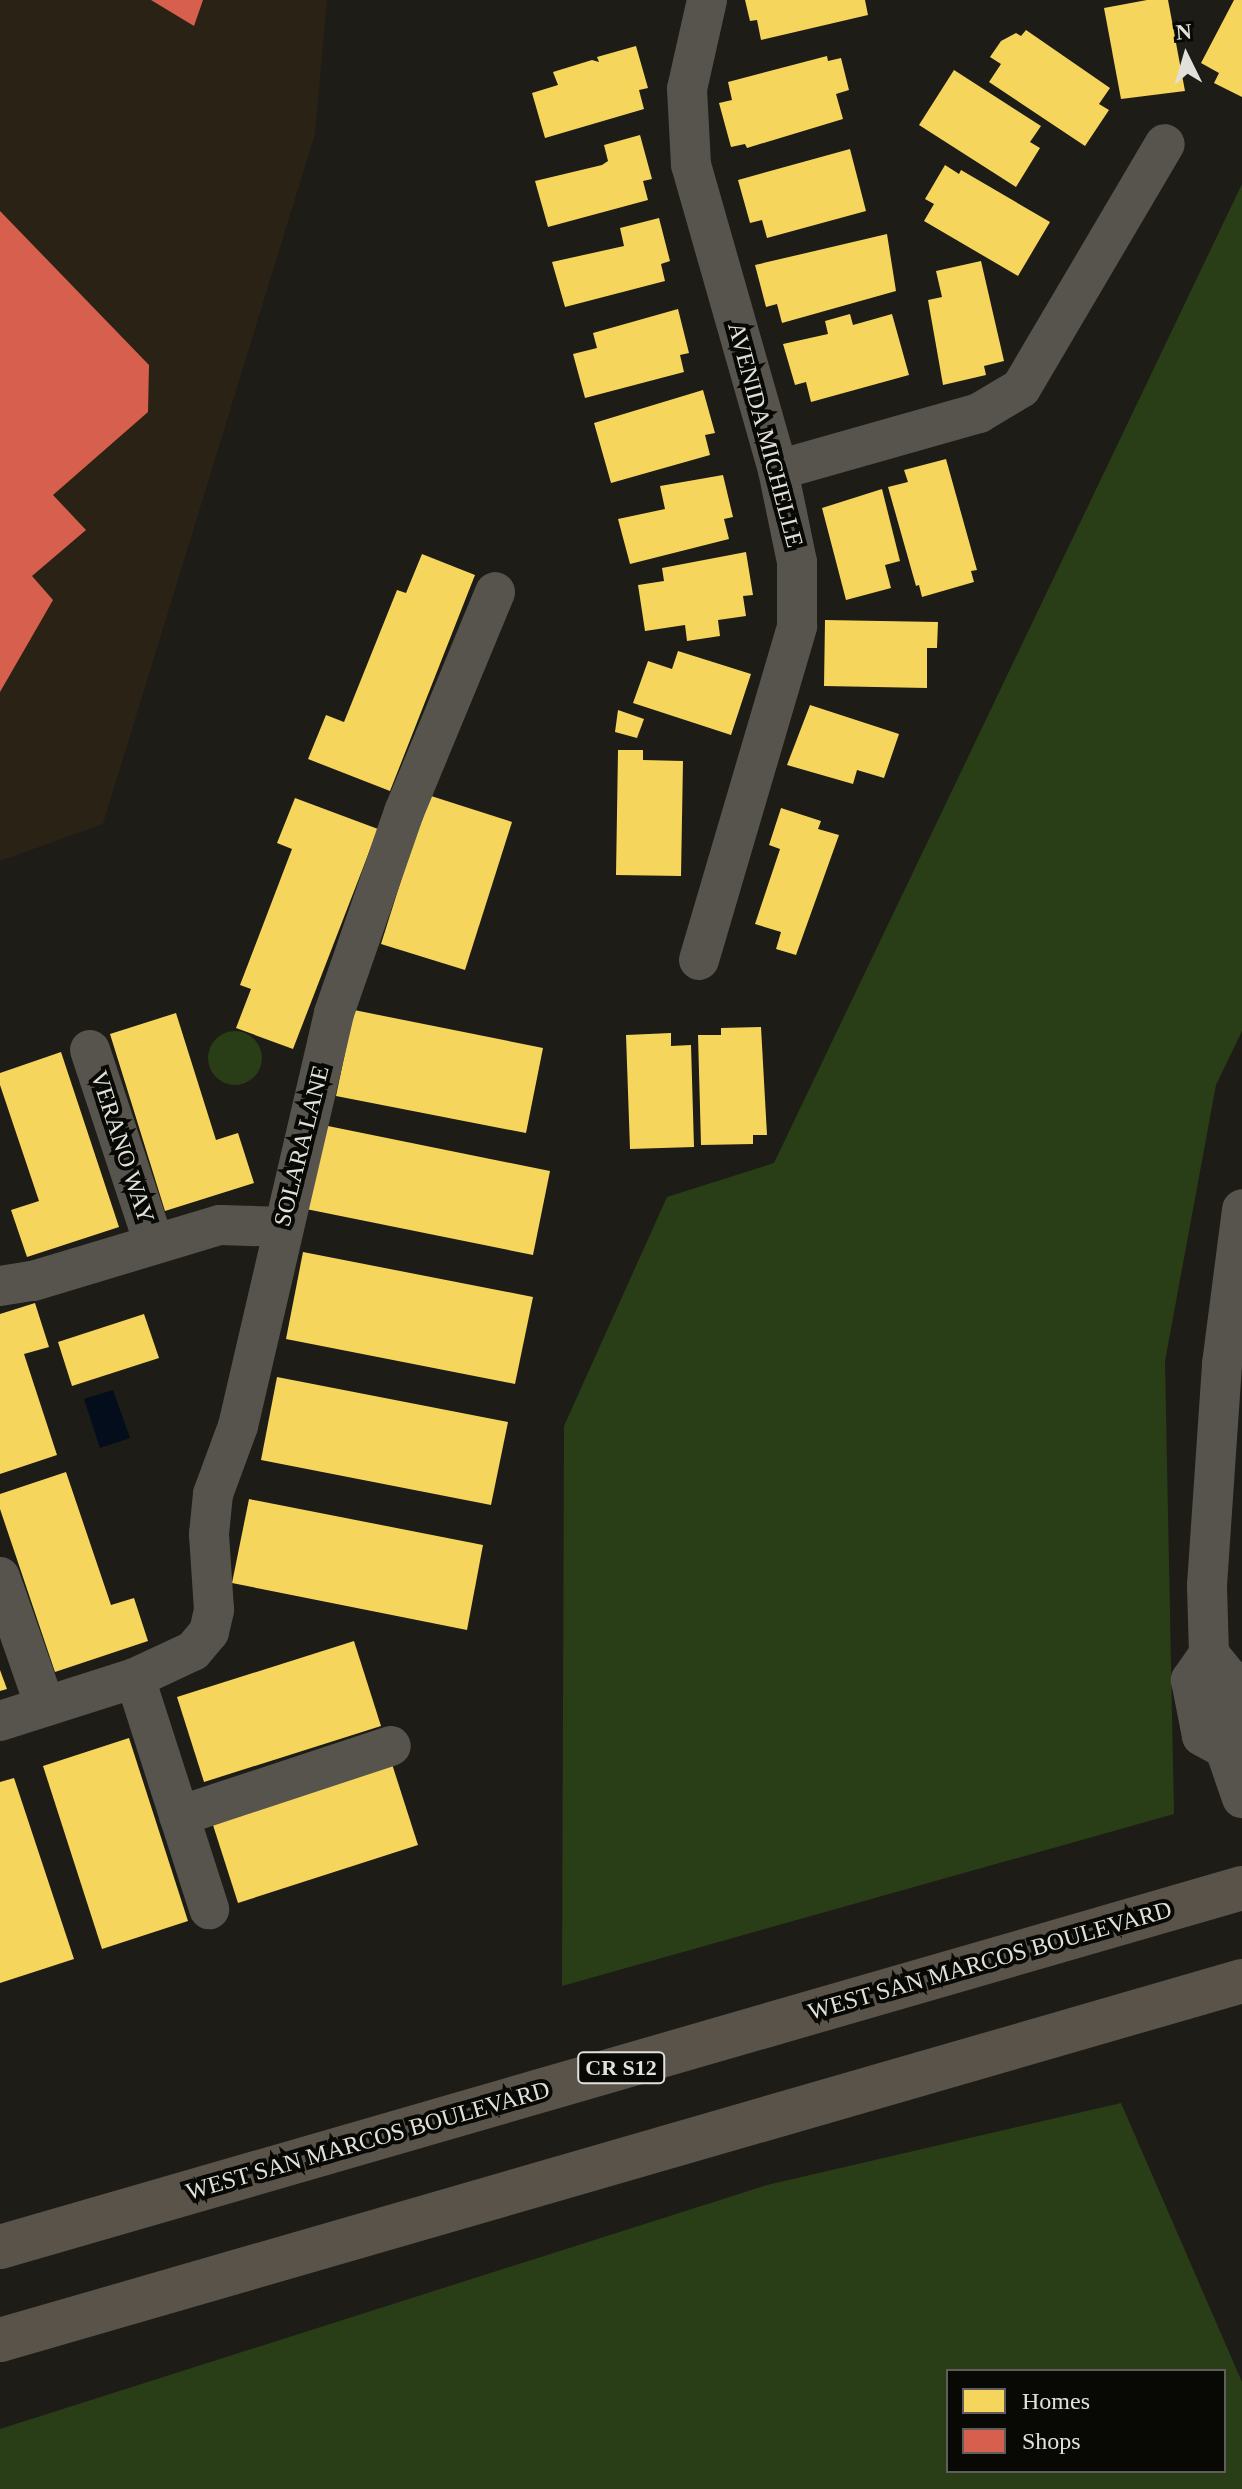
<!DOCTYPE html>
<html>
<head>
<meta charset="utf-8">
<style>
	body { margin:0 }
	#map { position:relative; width:1242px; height:2489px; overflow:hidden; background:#1d1c17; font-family:Georgia,serif }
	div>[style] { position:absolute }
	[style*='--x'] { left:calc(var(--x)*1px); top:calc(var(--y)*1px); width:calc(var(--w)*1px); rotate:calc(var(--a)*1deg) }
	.commercial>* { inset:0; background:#2a2214 }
	.green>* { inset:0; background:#293d17 }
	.round { border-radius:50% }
	.water>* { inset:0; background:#030d1c }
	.homes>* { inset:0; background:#f6d55c }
	.shops>* { inset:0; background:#d6604d }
	.street>* { height:40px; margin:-20px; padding:0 20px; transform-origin:20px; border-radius:20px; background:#57544d }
	.primary>* { height:44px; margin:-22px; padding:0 22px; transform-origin:22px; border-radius:22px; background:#59534a }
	span { translate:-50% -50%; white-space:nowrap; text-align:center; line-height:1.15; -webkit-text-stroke:8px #080805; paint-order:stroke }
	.shield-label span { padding:2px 6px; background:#080805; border:2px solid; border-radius:6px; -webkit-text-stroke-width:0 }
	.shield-label { font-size:22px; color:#e1e0da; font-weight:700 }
	.street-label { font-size:24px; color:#e1e0da }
	.legend { position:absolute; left:946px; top:2369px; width:280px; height:104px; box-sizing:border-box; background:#080805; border:2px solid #5f5e5a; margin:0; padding:10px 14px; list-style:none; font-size:24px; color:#e1e0da }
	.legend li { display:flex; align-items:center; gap:16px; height:40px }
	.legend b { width:40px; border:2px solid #5f5e5a }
	.north { position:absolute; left:1146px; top:16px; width:80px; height:80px; -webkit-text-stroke:6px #080805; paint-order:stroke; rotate:355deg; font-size:22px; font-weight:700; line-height:32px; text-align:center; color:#e1e0da }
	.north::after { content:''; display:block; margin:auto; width:28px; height:36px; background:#e1e0da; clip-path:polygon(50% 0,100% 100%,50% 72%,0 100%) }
</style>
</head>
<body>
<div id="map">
	<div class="commercial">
		<i style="clip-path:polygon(0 0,327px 0,315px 134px,103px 824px,0 861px)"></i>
	</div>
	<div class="green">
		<i style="clip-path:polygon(1242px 184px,1242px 1031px,1216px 1085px,1165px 1361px,1174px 1814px,562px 1986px,564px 1426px,667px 1197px,774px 1163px)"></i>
		<i class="round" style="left:208px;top:1031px;width:54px;height:54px"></i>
		<i style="clip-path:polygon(evenodd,1121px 2103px,1242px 2382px,1242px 2489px,0 2489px,0 2429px,767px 2185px,1121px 2103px,948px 2371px,1224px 2371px,1224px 2471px,948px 2471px,948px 2371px)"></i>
	</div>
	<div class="water">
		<i style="clip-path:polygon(113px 1390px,130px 1438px,100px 1448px,84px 1399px)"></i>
	</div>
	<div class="homes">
		<i style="clip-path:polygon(745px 0,865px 0,868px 15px,761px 40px,757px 20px,750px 21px)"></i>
		<i style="clip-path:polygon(1147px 0,1168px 0,1185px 91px,1121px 99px,1104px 8px)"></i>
		<i style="clip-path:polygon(1234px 0,1242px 0,1242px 97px,1214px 83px,1219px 73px,1201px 63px)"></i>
		<i style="clip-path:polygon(1026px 30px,1110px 88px,1099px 104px,1109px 110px,1085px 146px,989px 82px,1001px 64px,990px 57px,1001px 41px,1016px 33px,1021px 36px)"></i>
		<i style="clip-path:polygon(636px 46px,648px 88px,639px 90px,644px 109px,545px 138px,532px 93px,558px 85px,553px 72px,592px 60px,599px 62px,597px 57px)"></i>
		<i style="clip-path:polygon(827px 56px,828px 61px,841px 58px,849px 90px,836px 94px,843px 119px,747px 148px,745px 144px,731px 147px,719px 103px,732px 100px,728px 82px)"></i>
		<i style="clip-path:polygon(954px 70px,1041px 126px,1030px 142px,1040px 148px,1016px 187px,919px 125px)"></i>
		<i style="clip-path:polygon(640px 135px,652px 179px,643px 181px,648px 200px,548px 227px,535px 181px,602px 165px,608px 161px,604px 145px)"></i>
		<i style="clip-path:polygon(850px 149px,866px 211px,767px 238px,762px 220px,750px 223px,738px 180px)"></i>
		<i style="clip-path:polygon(945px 165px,959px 174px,961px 170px,1050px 222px,1018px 276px,924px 221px,934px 204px,925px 199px)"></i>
		<i style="clip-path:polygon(659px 218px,670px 261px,661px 264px,665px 281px,565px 307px,552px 262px,624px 246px,620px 228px)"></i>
		<i style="clip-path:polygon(887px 234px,896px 291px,782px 323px,777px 304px,766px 307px,755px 265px)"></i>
		<i style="clip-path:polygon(981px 261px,1004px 361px,984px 366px,986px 375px,943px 385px,928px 300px,942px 297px,936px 271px)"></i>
		<i style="clip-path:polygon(678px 309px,689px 353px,680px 355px,684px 372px,585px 398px,573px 354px,597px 348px,593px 333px)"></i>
		<i style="clip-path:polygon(850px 314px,853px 325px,892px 314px,909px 375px,811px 402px,806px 382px,795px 385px,783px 344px,828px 334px,825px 321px)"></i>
		<i style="clip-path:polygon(703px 390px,715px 433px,705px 435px,710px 455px,611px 483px,594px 423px)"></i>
		<i style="clip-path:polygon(946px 459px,977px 570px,971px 571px,974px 582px,922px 597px,919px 585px,916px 586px,888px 487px,908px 482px,904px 470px)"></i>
		<i style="clip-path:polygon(723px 475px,733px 517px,724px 519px,729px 539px,630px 564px,618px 519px,665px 509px,660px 486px)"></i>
		<i style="clip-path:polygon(882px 489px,900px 561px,885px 565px,891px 588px,846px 600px,822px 508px)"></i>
		<i style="clip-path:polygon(746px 552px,753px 595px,743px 596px,746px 616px,718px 620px,720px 636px,687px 641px,685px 625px,645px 631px,638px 585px,664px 581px,662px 568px)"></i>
		<i style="clip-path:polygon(422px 554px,475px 575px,390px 791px,308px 759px,326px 715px,344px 722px,397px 590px,406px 593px)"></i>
		<i style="clip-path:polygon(825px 620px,938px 622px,937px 648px,927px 648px,927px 688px,824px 686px)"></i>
		<i style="clip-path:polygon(678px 651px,751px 674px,731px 735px,633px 703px,648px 661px,672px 669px)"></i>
		<i style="clip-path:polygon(810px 705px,899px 734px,884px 778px,857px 770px,853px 784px,787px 765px)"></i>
		<i style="clip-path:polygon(618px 710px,644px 719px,637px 738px,615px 732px)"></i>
		<i style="clip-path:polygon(618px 750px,643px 750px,643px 760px,683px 761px,681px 876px,616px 875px)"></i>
		<i style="clip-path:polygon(428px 795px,512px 822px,465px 970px,381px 944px)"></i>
		<i style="clip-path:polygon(295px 798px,378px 829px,293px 1049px,236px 1028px,251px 989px,240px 985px,292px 849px,277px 843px)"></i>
		<i style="clip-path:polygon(781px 808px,821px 821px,818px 829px,839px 835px,796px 955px,776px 949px,781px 932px,755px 924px,780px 849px,769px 845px)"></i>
		<i style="clip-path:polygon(354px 1010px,543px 1048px,526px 1133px,336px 1096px)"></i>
		<i style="clip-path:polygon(176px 1013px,216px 1140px,238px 1133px,254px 1183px,165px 1211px,110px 1034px)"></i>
		<i style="clip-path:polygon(761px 1027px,767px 1135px,753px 1135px,753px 1144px,701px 1145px,698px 1035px,721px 1035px,721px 1028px)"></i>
		<i style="clip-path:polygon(671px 1033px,671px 1046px,691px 1045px,694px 1147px,630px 1149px,626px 1035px)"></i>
		<i style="clip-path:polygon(61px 1052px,119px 1227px,27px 1257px,11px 1210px,39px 1201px,0 1085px,0 1073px)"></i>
		<i style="clip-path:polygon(323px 1125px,550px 1171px,533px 1255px,306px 1209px)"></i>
		<i style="clip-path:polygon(303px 1252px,533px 1297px,515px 1384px,286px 1339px)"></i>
		<i style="clip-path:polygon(35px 1303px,49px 1347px,24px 1354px,57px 1455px,0 1474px,0 1314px)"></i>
		<i style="clip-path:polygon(144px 1314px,159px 1358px,72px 1386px,58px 1342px)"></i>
		<i style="clip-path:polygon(277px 1377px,508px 1422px,491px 1505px,261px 1460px)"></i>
		<i style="clip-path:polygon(66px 1472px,111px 1605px,134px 1598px,148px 1641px,55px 1672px,0 1509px,0 1494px)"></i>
		<i style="clip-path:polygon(249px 1499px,483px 1545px,467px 1630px,232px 1583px)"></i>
		<i style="clip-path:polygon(354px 1641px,381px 1726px,204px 1782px,177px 1697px)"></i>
		<i style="clip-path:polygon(0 1670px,7px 1689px,0 1691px)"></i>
		<i style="clip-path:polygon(129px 1738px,188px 1921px,102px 1949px,43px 1766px)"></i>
		<i style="clip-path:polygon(392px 1764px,418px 1845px,238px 1903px,212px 1822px)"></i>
		<i style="clip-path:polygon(14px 1778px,74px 1959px,0 1983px,0 1782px)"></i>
	</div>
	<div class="shops">
		<i style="clip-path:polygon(151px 0,203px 0,194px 26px)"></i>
		<i style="clip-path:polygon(0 211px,149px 365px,148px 412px,53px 495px,86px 530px,32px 576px,53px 600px,0 692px)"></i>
	</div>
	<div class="street">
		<i style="--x:778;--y:470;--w:209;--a:-15.8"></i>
		<i style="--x:979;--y:413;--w:49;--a:-30.8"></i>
		<i style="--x:1021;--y:388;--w:283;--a:-59.5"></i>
		<i style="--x:699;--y:960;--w:348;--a:-73.6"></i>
		<i style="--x:797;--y:626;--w:64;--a:-90"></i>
		<i style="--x:797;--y:562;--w:94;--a:-101.7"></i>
		<i style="--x:778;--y:470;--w:317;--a:-105.9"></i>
		<i style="--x:691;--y:165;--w:76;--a:-93"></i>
		<i style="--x:687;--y:89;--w:91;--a:-77.3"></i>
		<i style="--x:90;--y:1050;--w:204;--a:71.7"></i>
		<i style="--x:0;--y:1286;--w:33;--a:-9"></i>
		<i style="--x:33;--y:1281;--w:195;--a:-16.7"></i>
		<i style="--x:220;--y:1225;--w:62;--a:1.8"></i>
		<i style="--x:0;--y:1577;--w:137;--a:70.8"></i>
		<i style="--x:1209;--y:1654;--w:69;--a:-91.7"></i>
		<i style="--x:1207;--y:1585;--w:222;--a:-86.1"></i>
		<i style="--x:1222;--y:1364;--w:156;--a:-82.6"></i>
		<i style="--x:135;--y:1678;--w:243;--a:72.2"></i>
		<i style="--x:0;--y:1721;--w:142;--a:-17.7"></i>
		<i style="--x:135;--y:1678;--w:64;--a:-25"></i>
		<i style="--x:193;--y:1651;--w:25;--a:-50"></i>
		<i style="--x:209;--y:1632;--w:23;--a:-77"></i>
		<i style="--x:214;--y:1610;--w:76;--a:-93.8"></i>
		<i style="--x:209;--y:1534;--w:40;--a:-84.3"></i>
		<i style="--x:213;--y:1494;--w:72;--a:-69.8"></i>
		<i style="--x:238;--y:1426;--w:424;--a:-76.9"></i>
		<i style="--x:334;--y:1013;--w:213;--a:-70.8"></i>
		<i style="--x:404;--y:812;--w:238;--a:-67.5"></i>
		<i style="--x:1225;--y:1749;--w:22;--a:-60"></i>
		<i style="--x:1236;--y:1730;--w:55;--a:-99.5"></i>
		<i style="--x:1227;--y:1676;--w:28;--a:-129"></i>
		<i style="--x:1209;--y:1654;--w:32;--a:125"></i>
		<i style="--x:1191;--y:1680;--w:57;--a:78.9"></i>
		<i style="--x:1202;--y:1736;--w:26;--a:29"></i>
		<i style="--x:1225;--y:1749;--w:52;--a:70.9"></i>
		<i style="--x:179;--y:1816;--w:223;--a:-18.3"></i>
	</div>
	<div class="primary">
		<i style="--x:0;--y:2247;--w:1293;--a:-16.12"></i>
		<i style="--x:0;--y:2340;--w:1293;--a:-16.12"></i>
	</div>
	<div class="shield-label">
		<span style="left:621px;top:2068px">CR S12</span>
	</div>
	<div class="street-label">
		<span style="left:765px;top:435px;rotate:75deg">AVENIDA MICHELLE</span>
		<span style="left:302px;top:1146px;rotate:-76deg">SOLARA LANE</span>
		<span style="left:122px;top:1147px;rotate:72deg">VERANO WAY</span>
		<span style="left:990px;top:1961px;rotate:-16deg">WEST SAN MARCOS BOULEVARD</span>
		<span style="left:368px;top:2141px;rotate:-16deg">WEST SAN MARCOS BOULEVARD</span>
	</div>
	<ul class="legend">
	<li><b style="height:22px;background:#f6d55c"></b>Homes</li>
	<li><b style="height:22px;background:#d6604d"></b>Shops</li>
	</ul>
	<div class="north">N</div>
</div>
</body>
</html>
